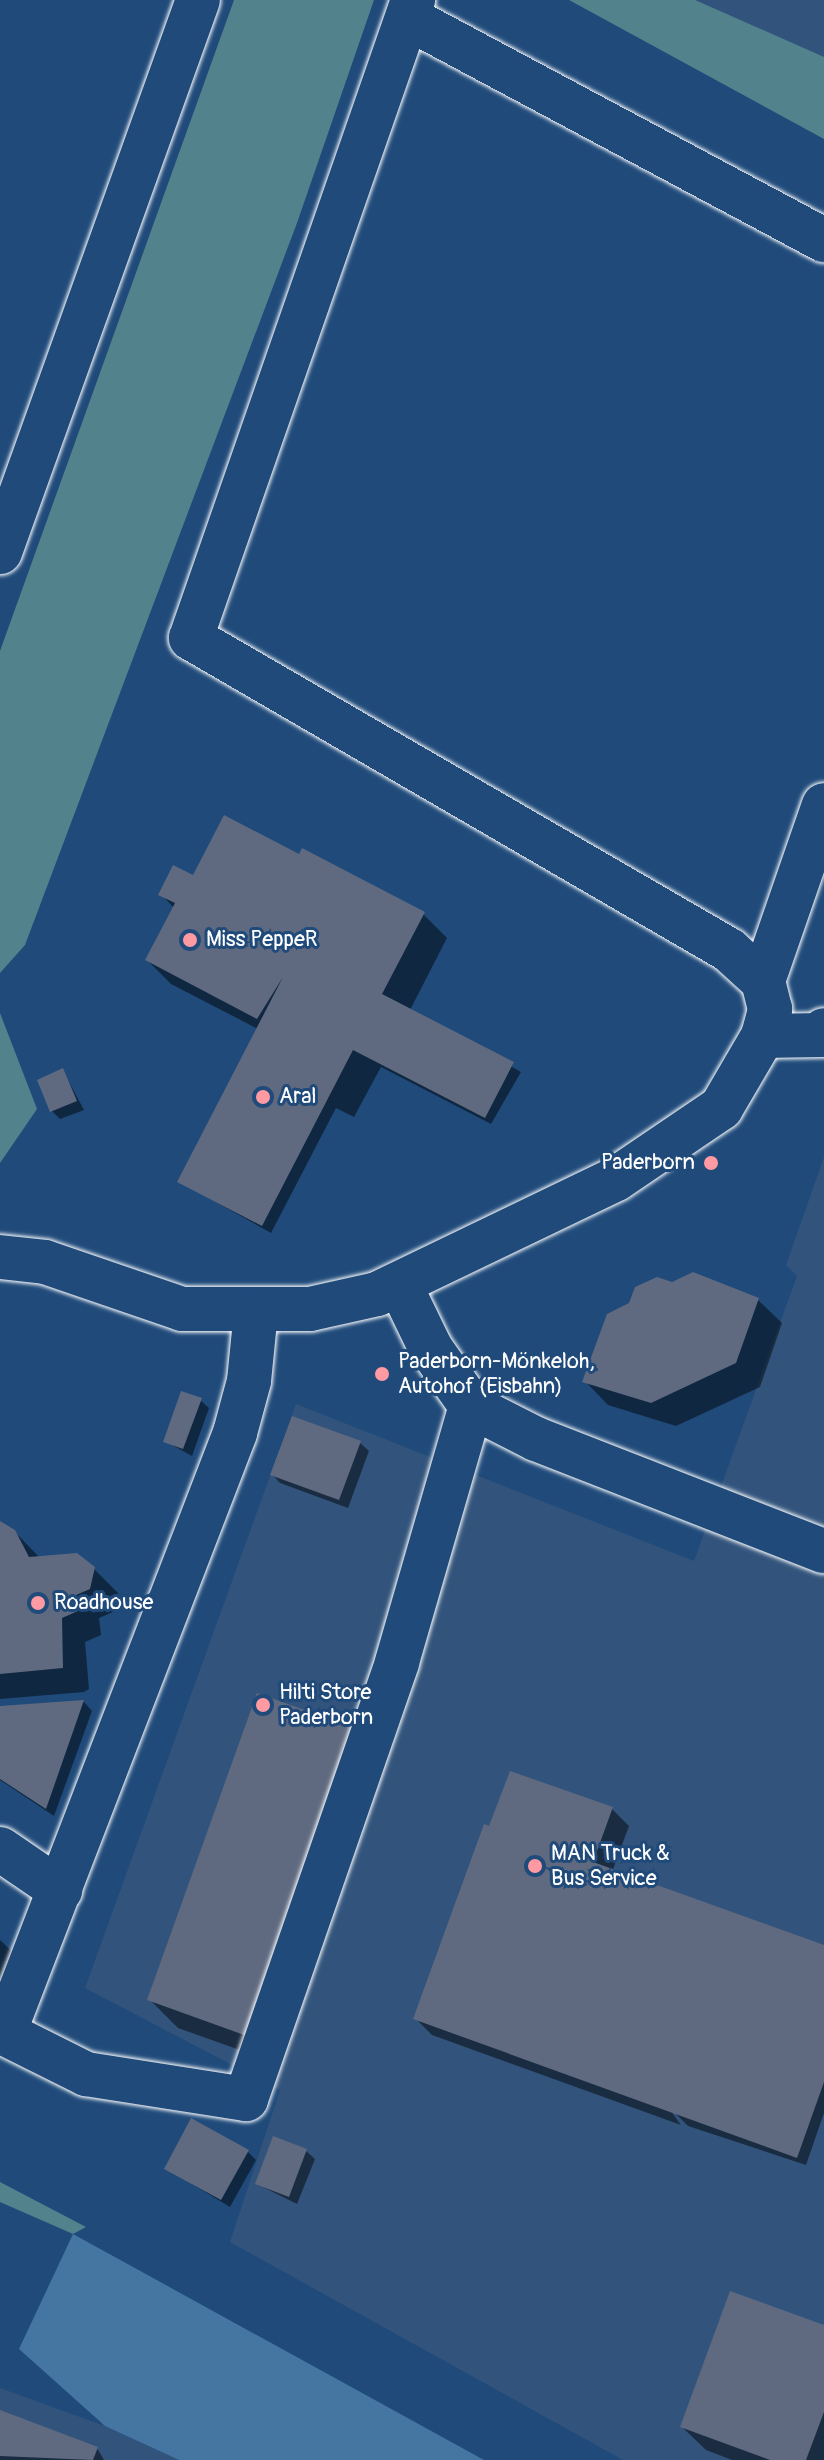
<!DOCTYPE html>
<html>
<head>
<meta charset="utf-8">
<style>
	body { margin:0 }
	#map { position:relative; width:824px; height:2460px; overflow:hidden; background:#1f4a7a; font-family:Pangolin,sans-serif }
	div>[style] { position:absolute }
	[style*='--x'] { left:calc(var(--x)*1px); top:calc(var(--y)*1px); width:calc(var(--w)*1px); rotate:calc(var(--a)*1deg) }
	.built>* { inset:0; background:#32547c }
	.green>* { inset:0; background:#52838d }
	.water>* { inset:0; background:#4576a2 }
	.shadow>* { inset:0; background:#0007 }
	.building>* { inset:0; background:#5f6a80 }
	.roads { filter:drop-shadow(0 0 2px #fff) drop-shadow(0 0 2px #fff) }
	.minor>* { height:44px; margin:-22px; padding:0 22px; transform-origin:22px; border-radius:22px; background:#1f4a7a }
	.highway>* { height:44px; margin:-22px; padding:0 22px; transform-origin:22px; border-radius:22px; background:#1f4a7a }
	.dots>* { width:22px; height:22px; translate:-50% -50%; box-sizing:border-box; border:4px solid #1f4a7a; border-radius:50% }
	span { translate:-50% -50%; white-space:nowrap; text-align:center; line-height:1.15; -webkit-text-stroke:6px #1f4a7a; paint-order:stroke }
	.poi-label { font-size:22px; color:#fff }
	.left { translate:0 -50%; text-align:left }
	.right { translate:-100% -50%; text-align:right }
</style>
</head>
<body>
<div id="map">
	<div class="built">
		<i style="clip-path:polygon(691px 0,824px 0,824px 60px)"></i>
		<i style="clip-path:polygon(824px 1157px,824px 2460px,623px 2460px,230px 2242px,280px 2090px,85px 1988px,296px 1404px,694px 1561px,797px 1276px,786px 1265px)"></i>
		<i style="clip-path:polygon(0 2388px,105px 2426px,179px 2460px,0 2460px)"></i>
	</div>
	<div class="green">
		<i style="clip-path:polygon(234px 0,374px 0,297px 223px,25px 945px,0 973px,0 651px)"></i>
		<i style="clip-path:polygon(569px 0,695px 0,824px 57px,824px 139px)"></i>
		<i style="clip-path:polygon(0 1013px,37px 1109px,0 1163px)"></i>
		<i style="clip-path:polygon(0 2182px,86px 2227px,73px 2234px,0 2202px)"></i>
	</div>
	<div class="water">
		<i style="clip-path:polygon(73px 2234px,484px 2460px,179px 2460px,105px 2426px,19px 2349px)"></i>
	</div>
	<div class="shadow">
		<i style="clip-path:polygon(300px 857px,423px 914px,447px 938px,410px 1010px,521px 1072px,491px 1124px,381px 1067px,354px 1117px,336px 1108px,271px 1233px,180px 1182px,258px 1029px,171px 984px,147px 960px,174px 908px,161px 894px,194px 878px)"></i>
		<i style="clip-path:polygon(63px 1071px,84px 1110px,60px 1119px,52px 1111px)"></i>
		<i style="clip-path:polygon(758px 1300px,782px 1323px,760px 1387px,676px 1426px,608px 1405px,585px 1381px,632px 1304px)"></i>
		<i style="clip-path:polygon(200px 1400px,209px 1408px,192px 1456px,165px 1441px)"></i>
		<i style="clip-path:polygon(360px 1443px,369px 1451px,348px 1508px,280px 1483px,272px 1474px)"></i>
		<i style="clip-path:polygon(0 1527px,14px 1531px,40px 1558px,94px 1569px,118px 1593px,113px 1612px,99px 1618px,101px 1635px,85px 1642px,89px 1689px,84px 1692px,0 1699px)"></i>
		<i style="clip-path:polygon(84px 1702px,92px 1711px,54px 1816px,0 1780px,0 1708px)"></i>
		<i style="clip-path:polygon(385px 1760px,276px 2063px,178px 2028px,149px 1999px)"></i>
		<i style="clip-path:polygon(612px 1809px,629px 1826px,612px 1872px,824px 1947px,824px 2113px,806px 2165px,688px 2126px,665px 2103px,681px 2125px,432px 2035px,415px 2018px,490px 1828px)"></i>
		<i style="clip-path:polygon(0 1940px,19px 1958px,0 1986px)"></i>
		<i style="clip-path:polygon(306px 2151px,315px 2159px,297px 2204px,257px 2184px)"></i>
		<i style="clip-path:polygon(248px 2152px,256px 2160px,230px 2207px,167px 2169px)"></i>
		<i style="clip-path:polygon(824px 2327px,824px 2460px,732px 2460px,706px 2450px,682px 2427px)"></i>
		<i style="clip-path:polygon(0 2413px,97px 2448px,104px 2460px,0 2460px)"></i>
	</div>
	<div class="building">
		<i style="clip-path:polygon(224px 815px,299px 854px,302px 848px,425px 912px,382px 994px,514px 1062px,485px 1118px,353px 1050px,262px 1226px,177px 1182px,283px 977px,257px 1019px,145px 960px,175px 903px,158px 895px,173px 865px,193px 875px)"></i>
		<i style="clip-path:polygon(63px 1068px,77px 1101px,50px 1112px,37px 1080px)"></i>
		<i style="clip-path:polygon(693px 1272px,759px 1298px,736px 1363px,651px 1403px,582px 1382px,607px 1314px,629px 1303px,635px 1287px,657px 1277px,672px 1282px)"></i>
		<i style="clip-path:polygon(181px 1391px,202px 1398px,183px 1449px,163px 1442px)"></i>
		<i style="clip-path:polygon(292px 1416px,361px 1441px,339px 1500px,270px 1475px)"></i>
		<i style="clip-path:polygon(0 1521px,15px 1530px,29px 1557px,77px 1553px,95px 1567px,90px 1589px,76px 1595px,78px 1611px,62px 1618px,63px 1668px,0 1674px)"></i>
		<i style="clip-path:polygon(257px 1693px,358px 1729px,247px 2036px,147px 2000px)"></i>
		<i style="clip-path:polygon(84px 1700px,46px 1809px,0 1779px,0 1706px)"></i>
		<i style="clip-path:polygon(510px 1771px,613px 1807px,593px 1862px,824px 1945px,824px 2082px,797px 2158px,413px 2019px,484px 1824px,489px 1826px)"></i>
		<i style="clip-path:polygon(191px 2118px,249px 2150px,221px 2200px,164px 2169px)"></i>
		<i style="clip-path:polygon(273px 2136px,307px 2149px,289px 2197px,255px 2184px)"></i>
		<i style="clip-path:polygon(730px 2291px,824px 2325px,824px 2412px,806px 2460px,770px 2460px,680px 2427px)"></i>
		<i style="clip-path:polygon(0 2410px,98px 2447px,93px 2460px,0 2456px)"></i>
	</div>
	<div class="roads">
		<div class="minor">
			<i style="--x:408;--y:18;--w:472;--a:28.1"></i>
			<i style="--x:763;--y:981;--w:186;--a:-70.9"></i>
			<i style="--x:763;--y:1036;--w:59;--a:-1"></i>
			<i style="--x:822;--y:1035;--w:5;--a:-68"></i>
			<i style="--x:0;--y:1257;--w:45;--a:6.3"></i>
			<i style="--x:45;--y:1262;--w:145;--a:18.9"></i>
			<i style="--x:182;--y:1309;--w:128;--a:0"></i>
			<i style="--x:310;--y:1309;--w:69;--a:-12.6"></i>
			<i style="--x:377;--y:1294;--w:265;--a:-25.7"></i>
			<i style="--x:616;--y:1179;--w:127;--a:-34.1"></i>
			<i style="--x:721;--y:1108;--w:83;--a:-59.7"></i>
			<i style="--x:763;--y:1036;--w:28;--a:-75"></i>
			<i style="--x:770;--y:1009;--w:29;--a:-104"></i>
			<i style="--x:763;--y:981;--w:46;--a:-137.6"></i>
			<i style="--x:729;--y:950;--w:622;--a:-149.89"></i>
			<i style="--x:191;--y:638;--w:676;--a:-70.81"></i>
			<i style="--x:400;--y:1285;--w:71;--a:64.2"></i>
			<i style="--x:431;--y:1349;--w:70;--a:54.9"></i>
			<i style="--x:471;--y:1406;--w:73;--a:26.9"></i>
			<i style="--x:536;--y:1439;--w:309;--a:21.3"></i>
			<i style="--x:256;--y:1311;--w:70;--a:95.7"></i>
			<i style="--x:249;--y:1381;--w:54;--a:105.1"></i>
			<i style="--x:235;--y:1433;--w:643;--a:111.06"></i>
			<i style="--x:4;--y:2033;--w:92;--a:26.6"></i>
			<i style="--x:86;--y:2074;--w:162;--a:8.9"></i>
			<i style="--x:246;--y:2099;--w:462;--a:-70.9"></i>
			<i style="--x:397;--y:1662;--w:266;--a:-73.9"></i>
			<i style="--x:0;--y:1849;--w:73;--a:34.3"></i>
		</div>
		<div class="highway">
			<i style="--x:0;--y:552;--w:586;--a:-70.27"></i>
		</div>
	</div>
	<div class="dots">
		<i style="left:190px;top:940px;background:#ff9aa2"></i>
		<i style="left:263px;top:1097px;background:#ff9aa2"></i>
		<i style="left:711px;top:1163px;background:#ff9aa2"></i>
		<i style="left:382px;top:1374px;background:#ff9aa2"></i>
		<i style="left:38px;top:1603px;background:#ff9aa2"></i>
		<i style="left:263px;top:1705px;background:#ff9aa2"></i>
		<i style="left:535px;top:1866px;background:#ff9aa2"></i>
	</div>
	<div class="poi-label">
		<span class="left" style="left:206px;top:940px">Miss PeppeR</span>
		<span class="left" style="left:279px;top:1097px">Aral</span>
		<span class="right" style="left:695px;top:1163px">Paderborn</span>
		<span class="left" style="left:398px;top:1374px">Paderborn-Mönkeloh,<br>Autohof (Eisbahn)</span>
		<span class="left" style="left:54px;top:1603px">Roadhouse</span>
		<span class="left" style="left:279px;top:1705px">Hilti Store<br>Paderborn</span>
		<span class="left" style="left:551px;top:1866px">MAN Truck &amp;<br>Bus Service</span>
	</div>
</div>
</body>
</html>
